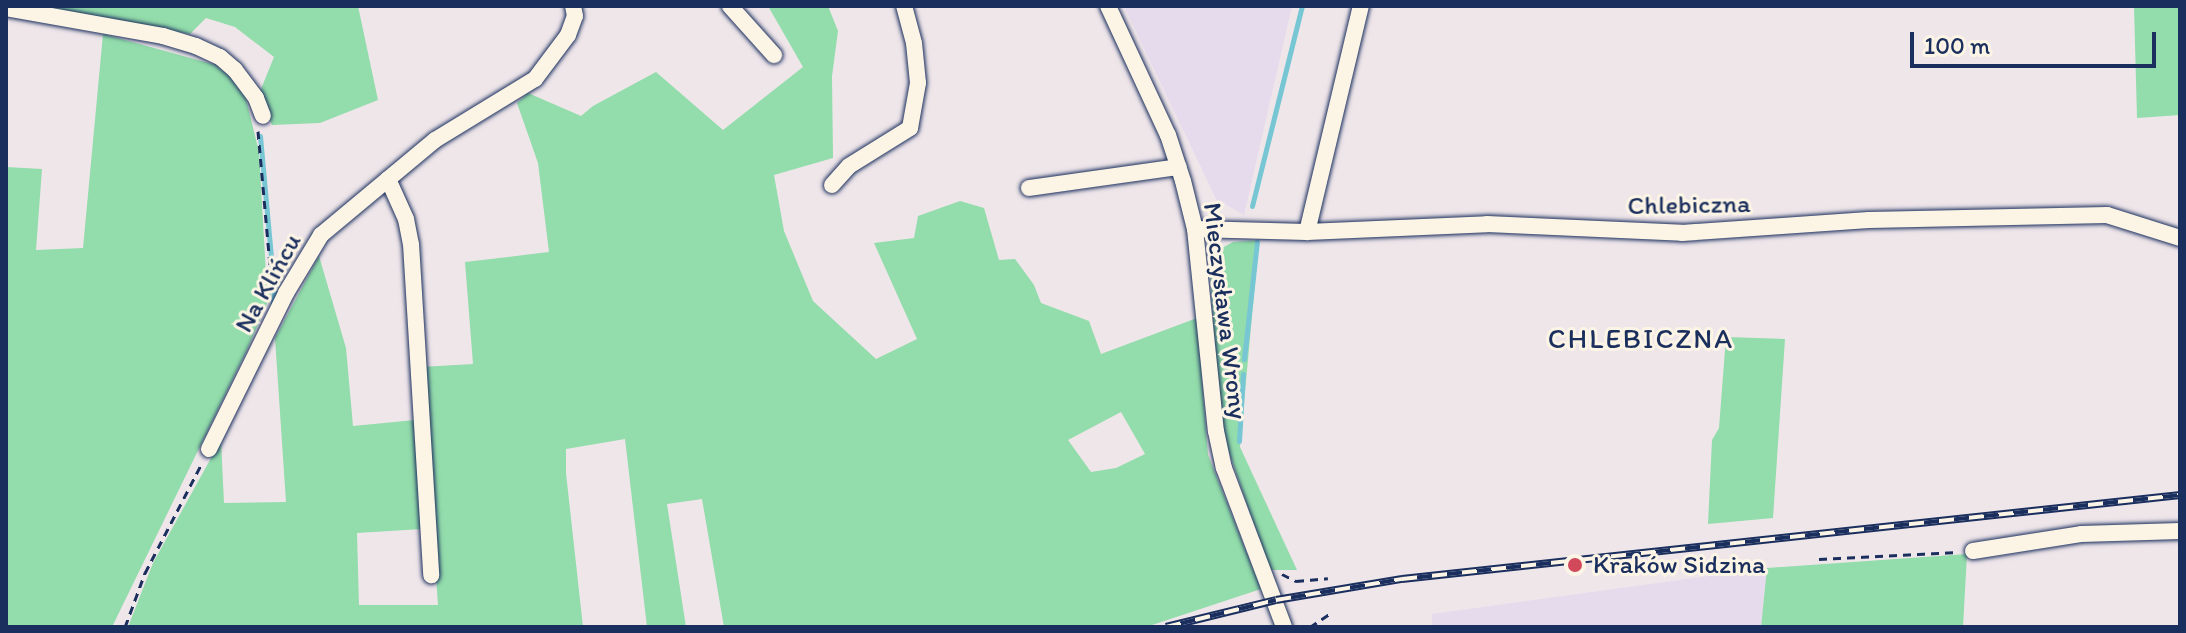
<!DOCTYPE html>
<html>
<head>
<meta charset="utf-8">
<style>
	body { margin:0 }
	#map { position:relative; width:2186px; height:633px; overflow:hidden; background:#efe6ea; font-family:Itim,sans-serif }
	div>[style] { position:absolute }
	[style*='--x'] { left:calc(var(--x)*1px); top:calc(var(--y)*1px); width:calc(var(--w)*1px); rotate:calc(var(--a)*1deg) }
	.built>* { inset:0; background:#e6dbed }
	.green>* { inset:0; background:#93dcab }
	.stream>* { height:5px; margin:-2.5px; padding:0 2.5px; transform-origin:2.5px; border-radius:2.5px; background:#77c6d4 }
	.path>* { height:3px; margin-top:-1.5px; transform-origin:0; background:repeating-linear-gradient(90deg,#1b2f5e 0 8px,transparent 0 14px) }
	.roads { filter:drop-shadow(0 0 2px #1b2f5e) drop-shadow(0 0 2px #1b2f5e) }
	.minor>* { height:16px; margin:-8px; padding:0 8px; transform-origin:8px; border-radius:8px; background:#fcf5e5 }
	.rail>* { height:8px; margin-top:-4px; transform-origin:0; background:repeating-linear-gradient(90deg,#fcf5e5 0 15px,#1b2f5e 0 30px); box-sizing:border-box; border-block:2px solid #1b2f5e }
	.dots>* { width:22px; height:22px; translate:-50% -50%; box-sizing:border-box; border:4px solid #fcf5e5; border-radius:50% }
	span { translate:-50% -50%; white-space:nowrap; text-align:center; line-height:1.15; -webkit-text-stroke:6px #fcf5e5; paint-order:stroke }
	.street-label { font-size:26px; color:#1b2f5e }
	.poi-label { font-size:26px; color:#1b2f5e }
	.left { translate:0 -50%; text-align:left }
	.neighbourhood-label { font-size:28px; color:#1b2f5e; letter-spacing:2px }
	.frame { position:absolute; inset:0; border:8px solid #1b2f5e; pointer-events:none }
	.scale { position:absolute; left:1910px; top:32px; width:246px; height:36px; box-sizing:border-box; border:4px solid #1b2f5e; border-top:0; padding-left:10px; font-size:24px; line-height:28px; white-space:nowrap; color:#1b2f5e; -webkit-text-stroke:6px #fcf5e5; paint-order:stroke }
</style>
</head>
<body>
<div id="map">
	<div class="built">
		<i style="clip-path:polygon(1124px 6px,1292px 6px,1244px 215px,1216px 199px)"></i>
		<i style="clip-path:polygon(1767px 568px,1761px 627px,1432px 627px,1432px 614px)"></i>
	</div>
	<div class="green">
		<i style="clip-path:polygon(38px 6px,358px 6px,378px 100px,320px 123px,272px 125px,259px 94px,274px 57px,235px 27px,206px 18px,190px 34px)"></i>
		<i style="clip-path:polygon(evenodd,768px 6px,828px 6px,838px 31px,832px 76px,833px 158px,774px 175px,784px 231px,813px 301px,876px 359px,917px 339px,874px 243px,914px 238px,918px 216px,960px 201px,984px 208px,999px 260px,1015px 259px,1034px 285px,1041px 303px,1089px 321px,1101px 354px,1197px 318px,1208px 455px,1261px 589px,1146px 627px,724px 627px,702px 499px,667px 504px,686px 627px,647px 627px,625px 439px,566px 449px,566px 473px,583px 627px,128px 627px,153px 563px,221px 440px,224px 503px,286px 502px,275px 338px,319px 256px,346px 348px,353px 426px,415px 420px,422px 529px,357px 533px,359px 605px,438px 605px,421px 367px,473px 364px,465px 262px,549px 252px,538px 163px,517px 103px,528px 93px,581px 116px,593px 106px,656px 72px,723px 130px,803px 67px,768px 6px,1121px 412px,1145px 454px,1116px 468px,1091px 472px,1068px 440px,1121px 412px)"></i>
		<i style="clip-path:polygon(2134px 6px,2180px 6px,2180px 115px,2137px 118px)"></i>
		<i style="clip-path:polygon(103px 34px,216px 65px,232px 79px,246px 99px,259px 152px,266px 274px,271px 294px,247px 350px,112px 627px,6px 627px,6px 167px,42px 169px,36px 250px,83px 248px)"></i>
		<i style="clip-path:polygon(1259px 240px,1240px 447px,1297px 570px,1270px 570px,1224px 438px,1217px 383px,1209px 255px,1233px 242px)"></i>
		<i style="clip-path:polygon(1726px 337px,1785px 339px,1773px 518px,1708px 524px,1712px 440px,1719px 428px)"></i>
		<i style="clip-path:polygon(1967px 554px,1963px 627px,1761px 627px,1767px 568px)"></i>
	</div>
	<div class="stream">
		<i style="--x:260;--y:136;--w:156;--a:84.8"></i>
		<i style="--x:274;--y:291;--w:15;--a:94"></i>
		<i style="--x:1252;--y:206;--w:206;--a:-76"></i>
		<i style="--x:1244;--y:359;--w:118;--a:-83.7"></i>
		<i style="--x:1239;--y:441;--w:67;--a:-86.6"></i>
	</div>
	<div class="path">
		<i style="--x:258;--y:131;--w:157;--a:84.9"></i>
		<i style="--x:1819;--y:559;--w:139;--a:-2.9"></i>
		<i style="--x:1282;--y:574;--w:16;--a:27"></i>
		<i style="--x:1296;--y:581;--w:32;--a:-5"></i>
		<i style="--x:125;--y:627;--w:58;--a:-69.7"></i>
		<i style="--x:145;--y:573;--w:124;--a:-62.6"></i>
		<i style="--x:1310;--y:627;--w:27;--a:-34"></i>
	</div>
	<div class="roads">
		<div class="minor">
			<i style="--x:730;--y:6;--w:66;--a:48.1"></i>
			<i style="--x:1108;--y:6;--w:142;--a:65.1"></i>
			<i style="--x:1168;--y:135;--w:48;--a:71.9"></i>
			<i style="--x:1183;--y:181;--w:49;--a:76"></i>
			<i style="--x:1195;--y:229;--w:203;--a:84.1"></i>
			<i style="--x:1216;--y:431;--w:38;--a:78"></i>
			<i style="--x:1224;--y:468;--w:170;--a:69.3"></i>
			<i style="--x:6;--y:8;--w:159;--a:10.1"></i>
			<i style="--x:163;--y:36;--w:34;--a:17"></i>
			<i style="--x:196;--y:46;--w:26;--a:25"></i>
			<i style="--x:220;--y:57;--w:20;--a:41"></i>
			<i style="--x:235;--y:70;--w:35;--a:53"></i>
			<i style="--x:256;--y:98;--w:19;--a:69"></i>
			<i style="--x:388;--y:179;--w:44;--a:65.8"></i>
			<i style="--x:406;--y:219;--w:25;--a:79"></i>
			<i style="--x:411;--y:244;--w:332;--a:86.5"></i>
			<i style="--x:832;--y:185;--w:25;--a:-48"></i>
			<i style="--x:849;--y:166;--w:72;--a:-31.9"></i>
			<i style="--x:910;--y:128;--w:46;--a:-79.9"></i>
			<i style="--x:918;--y:83;--w:40;--a:-95.7"></i>
			<i style="--x:914;--y:43;--w:38;--a:-105"></i>
			<i style="--x:1029;--y:188;--w:151;--a:-8"></i>
			<i style="--x:1195;--y:229;--w:112;--a:1.5"></i>
			<i style="--x:1307;--y:232;--w:180;--a:-2.5"></i>
			<i style="--x:1487;--y:224;--w:195;--a:2.6"></i>
			<i style="--x:1682;--y:233;--w:187;--a:-4"></i>
			<i style="--x:1869;--y:220;--w:238;--a:-1.2"></i>
			<i style="--x:2107;--y:215;--w:77;--a:17.5"></i>
			<i style="--x:1307;--y:232;--w:232;--a:-76.6"></i>
			<i style="--x:209;--y:449;--w:174;--a:-63.7"></i>
			<i style="--x:286;--y:293;--w:68;--a:-58.9"></i>
			<i style="--x:321;--y:235;--w:148;--a:-39.8"></i>
			<i style="--x:435;--y:140;--w:117;--a:-31.4"></i>
			<i style="--x:535;--y:79;--w:55;--a:-53.1"></i>
			<i style="--x:568;--y:35;--w:20;--a:-70"></i>
			<i style="--x:575;--y:16;--w:10;--a:-101"></i>
			<i style="--x:1973;--y:551;--w:109;--a:-8.9"></i>
			<i style="--x:2081;--y:534;--w:99;--a:-1.7"></i>
		</div>
	</div>
	<div class="rail">
		<i style="--x:1166;--y:627;--w:113;--a:-13.8"></i>
		<i style="--x:1276;--y:600;--w:128;--a:-9.5"></i>
		<i style="--x:1402;--y:579;--w:783;--a:-6.16"></i>
	</div>
	<div class="dots">
		<i style="left:1575px;top:565px;background:#d1495b"></i>
	</div>
	<div class="street-label">
		<span style="left:1689px;top:205px;rotate:-1deg">Chlebiczna</span>
		<span style="left:268px;top:283px;rotate:-61deg">Na Klińcu</span>
		<span style="left:1225px;top:311px;rotate:83deg">Mieczysława Wrony</span>
	</div>
	<div class="poi-label">
		<span class="left" style="left:1593px;top:565px">Kraków Sidzina</span>
	</div>
	<div class="neighbourhood-label">
		<span style="left:1641px;top:338px">CHLEBICZNA</span>
	</div>
	<div class="frame"></div>
	<div class="scale">100 m</div>
</div>
</body>
</html>
